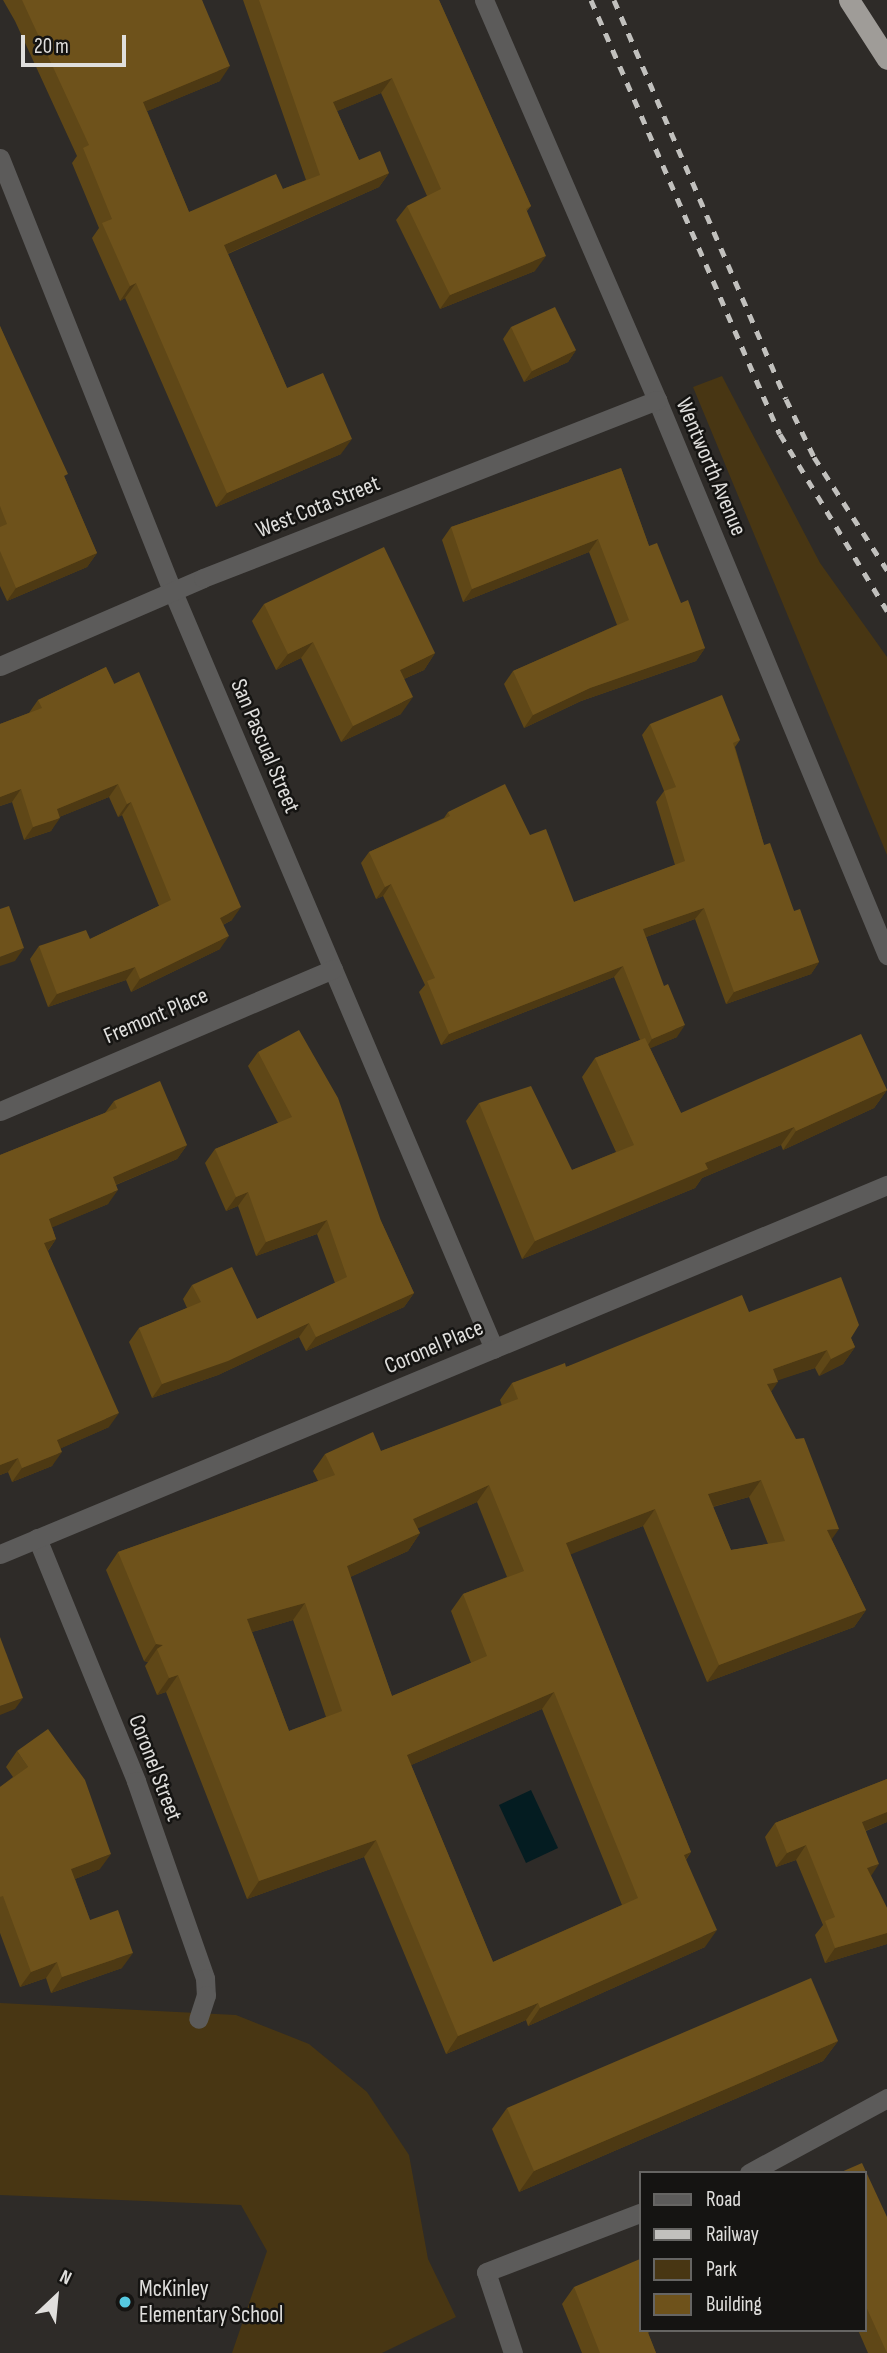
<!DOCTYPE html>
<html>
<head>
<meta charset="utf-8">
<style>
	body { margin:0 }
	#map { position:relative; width:887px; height:2353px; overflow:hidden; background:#2e2b28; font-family:"Sofia Sans Condensed",sans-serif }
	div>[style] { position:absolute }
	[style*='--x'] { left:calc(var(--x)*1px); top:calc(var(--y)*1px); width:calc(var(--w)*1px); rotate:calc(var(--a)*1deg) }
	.green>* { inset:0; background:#483613 }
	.water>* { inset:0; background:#041c21 }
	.minor>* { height:19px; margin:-9.5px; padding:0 9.5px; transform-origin:9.5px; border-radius:9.5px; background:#5c5b5a }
	.motorway>* { height:21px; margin:-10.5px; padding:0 10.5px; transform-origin:10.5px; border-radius:10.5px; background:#9f9c98 }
	.rail>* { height:5px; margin-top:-2.5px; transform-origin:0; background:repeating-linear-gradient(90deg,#c1c0bd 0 9px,transparent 0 18px) }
	.wall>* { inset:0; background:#5f4717 }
	.shaded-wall>* { inset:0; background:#4d3913 }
	.building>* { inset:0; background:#6e521b }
	.dots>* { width:19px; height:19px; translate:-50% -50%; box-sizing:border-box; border:4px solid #151412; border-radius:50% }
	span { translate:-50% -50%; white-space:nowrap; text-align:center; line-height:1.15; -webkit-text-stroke:5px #151412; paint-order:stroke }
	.street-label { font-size:23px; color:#e0dfdd }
	.poi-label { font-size:23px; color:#e0dfdd }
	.left { translate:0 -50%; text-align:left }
	.legend { position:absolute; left:639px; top:2171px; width:228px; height:161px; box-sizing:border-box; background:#151412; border:2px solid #666563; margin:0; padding:9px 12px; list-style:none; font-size:21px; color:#e0dfdd }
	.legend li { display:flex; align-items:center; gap:14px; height:35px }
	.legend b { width:35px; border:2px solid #666563 }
	.north { position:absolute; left:21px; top:2262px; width:70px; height:70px; -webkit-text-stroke:5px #151412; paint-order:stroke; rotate:26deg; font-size:19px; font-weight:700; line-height:28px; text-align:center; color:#e0dfdd }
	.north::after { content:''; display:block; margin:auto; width:24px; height:32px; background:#e0dfdd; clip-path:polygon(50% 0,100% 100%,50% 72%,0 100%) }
	.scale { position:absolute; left:21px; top:35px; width:105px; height:32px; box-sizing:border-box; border:4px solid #e0dfdd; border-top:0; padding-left:9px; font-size:21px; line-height:24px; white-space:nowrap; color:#e0dfdd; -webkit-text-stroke:5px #151412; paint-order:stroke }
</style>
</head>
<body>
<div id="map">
	<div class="green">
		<i style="clip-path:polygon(722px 376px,820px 563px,887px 657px,887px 855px,693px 387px)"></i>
		<i style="clip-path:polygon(0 2003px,236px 2015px,309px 2044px,367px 2092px,409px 2155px,428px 2259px,456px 2317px,382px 2353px,232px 2353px,267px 2251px,241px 2205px,0 2195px)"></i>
	</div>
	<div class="water">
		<i style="clip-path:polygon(531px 1790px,558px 1848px,526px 1863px,499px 1805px)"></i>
	</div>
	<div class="minor">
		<i style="--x:484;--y:0;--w:436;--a:66.6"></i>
		<i style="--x:657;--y:400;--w:601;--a:67.49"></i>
		<i style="--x:0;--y:158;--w:467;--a:68.3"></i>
		<i style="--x:173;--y:592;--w:822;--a:67.02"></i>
		<i style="--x:0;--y:666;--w:221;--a:-23.4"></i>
		<i style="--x:203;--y:578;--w:488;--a:-21.4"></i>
		<i style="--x:0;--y:1111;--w:362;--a:-23.1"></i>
		<i style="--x:37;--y:1538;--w:262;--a:67.8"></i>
		<i style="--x:136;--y:1781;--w:209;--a:70.7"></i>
		<i style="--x:205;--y:1978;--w:17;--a:87"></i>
		<i style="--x:206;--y:1995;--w:25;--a:108"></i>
		<i style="--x:0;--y:1554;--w:961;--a:-22.59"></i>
		<i style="--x:749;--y:2173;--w:157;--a:-28.5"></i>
		<i style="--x:513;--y:2353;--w:85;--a:-108.4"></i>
		<i style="--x:486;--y:2272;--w:165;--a:-21"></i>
	</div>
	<div class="motorway">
		<i style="--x:849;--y:0;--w:70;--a:57.2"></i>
	</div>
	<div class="rail">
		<i style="--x:591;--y:0;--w:473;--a:66.5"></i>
		<i style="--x:780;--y:434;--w:207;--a:58.8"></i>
		<i style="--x:614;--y:0;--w:434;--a:66.7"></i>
		<i style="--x:786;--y:399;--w:64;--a:64.2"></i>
		<i style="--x:814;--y:457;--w:135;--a:57.1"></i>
	</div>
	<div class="wall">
		<i style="clip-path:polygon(3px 0,202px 0,220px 81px,147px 111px,189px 212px,283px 189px,306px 180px,243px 0,439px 0,531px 206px,527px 211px,535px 271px,440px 309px,396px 220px,407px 206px,427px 196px,381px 93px,337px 111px,359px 160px,389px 173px,379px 187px,228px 254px,287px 388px,341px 454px,216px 507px,125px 298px,120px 301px,92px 238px,99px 228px,72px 163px,77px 156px,15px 21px)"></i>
		<i style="clip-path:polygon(0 326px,97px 553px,87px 567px,7px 601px,0 586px)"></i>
		<i style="clip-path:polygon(511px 327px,576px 350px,568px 362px,524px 382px,503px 339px)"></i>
		<i style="clip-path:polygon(621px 468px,649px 546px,705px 648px,696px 661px,581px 701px,524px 728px,504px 684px,513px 671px,617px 625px,589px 552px,463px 602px,442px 540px,451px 527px)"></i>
		<i style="clip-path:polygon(264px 604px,435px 653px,424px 670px,404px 679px,401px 714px,341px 742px,301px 658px,276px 670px,252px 621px)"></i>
		<i style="clip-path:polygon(106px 667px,232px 920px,223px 925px,220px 949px,131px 992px,126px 980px,48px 1007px,30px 959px,39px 946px,90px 939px,159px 906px,122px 815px,118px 817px,109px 797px,59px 817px,51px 831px,24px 840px,12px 802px,0 806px,0 724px,29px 713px,38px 700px)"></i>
		<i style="clip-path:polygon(650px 724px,740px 740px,735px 747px,764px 845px,794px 911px,819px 962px,811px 974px,726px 1004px,695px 919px,646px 937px,677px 1037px,650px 1048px,681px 1113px,887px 1090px,874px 1108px,783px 1150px,781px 1145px,702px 1178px,695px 1188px,522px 1259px,466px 1121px,479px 1103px,572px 1170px,616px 1152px,582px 1077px,595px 1058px,640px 1040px,614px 977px,441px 1045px,419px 992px,425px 985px,383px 896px,376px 899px,361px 863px,369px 852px,444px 818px,448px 812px,530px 835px,574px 902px,675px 865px,656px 802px,664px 791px,642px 735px)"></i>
		<i style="clip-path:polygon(258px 1052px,381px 1221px,414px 1293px,404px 1307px,306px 1351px,299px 1337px,218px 1375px,152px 1398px,129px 1342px,139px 1328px,187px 1308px,183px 1299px,192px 1285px,257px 1319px,335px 1283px,317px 1234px,256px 1256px,238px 1206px,226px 1211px,205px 1163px,215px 1149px,278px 1123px,248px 1066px)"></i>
		<i style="clip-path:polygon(114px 1101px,187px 1145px,177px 1159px,116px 1185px,108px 1204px,52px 1227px,56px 1239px,48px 1251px,109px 1427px,61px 1448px,52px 1466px,12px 1482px,8px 1472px,0 1475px,0 1155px,105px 1113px)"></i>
		<i style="clip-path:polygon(evenodd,749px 1312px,851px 1338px,855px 1347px,843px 1364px,819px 1376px,815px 1368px,777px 1380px,771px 1391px,832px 1540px,866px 1610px,854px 1627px,707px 1682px,643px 1526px,570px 1554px,691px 1852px,686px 1860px,705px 1947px,528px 2026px,526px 2020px,446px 2054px,364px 1857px,247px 1899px,166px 1692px,157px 1695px,145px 1666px,148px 1662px,144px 1661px,106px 1570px,118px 1552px,318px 1481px,313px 1471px,325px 1454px,381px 1451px,502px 1406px,500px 1400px,512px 1383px,749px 1312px,749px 1497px,768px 1544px,731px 1550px,713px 1507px,749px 1497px,749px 1312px,477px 1502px,507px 1577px,463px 1594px,451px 1611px,471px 1663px,392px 1696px,350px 1577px,408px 1551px,420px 1533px,417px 1528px,477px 1502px,749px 1312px,293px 1620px,326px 1717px,289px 1731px,252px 1632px,293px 1620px,749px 1312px,542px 1709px,622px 1905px,493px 1962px,411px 1765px,542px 1709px)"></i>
		<i style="clip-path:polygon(17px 1751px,100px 1869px,75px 1879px,90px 1920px,122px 1968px,51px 1993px,46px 1978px,20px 1987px,0 1933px,0 1787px,13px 1777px,6px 1767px)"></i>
		<i style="clip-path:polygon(887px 1779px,887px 1822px,866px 1831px,871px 1876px,887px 1908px,887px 1944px,825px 1963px,815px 1935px,823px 1925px,796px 1860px,776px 1867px,765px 1837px,775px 1823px)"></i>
		<i style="clip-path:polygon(838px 2041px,823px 2061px,519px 2192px,492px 2129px,507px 2108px)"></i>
		<i style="clip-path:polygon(864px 2173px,887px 2353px,868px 2353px,858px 2330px,864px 2330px)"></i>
		<i style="clip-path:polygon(574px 2287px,640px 2330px,653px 2330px,648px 2333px,656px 2353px,582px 2353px,562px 2304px)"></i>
	</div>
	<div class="shaded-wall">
		<i style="clip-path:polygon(230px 66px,220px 81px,133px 117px,143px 102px)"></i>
		<i style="clip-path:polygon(392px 78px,381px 93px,323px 117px,333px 102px)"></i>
		<i style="clip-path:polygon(389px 173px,379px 187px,213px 260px,224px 245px)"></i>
		<i style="clip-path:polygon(546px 256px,535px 271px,440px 309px,450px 295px)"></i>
		<i style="clip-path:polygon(136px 283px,125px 298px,120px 301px,130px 286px)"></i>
		<i style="clip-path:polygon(576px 350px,568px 362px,524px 382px,532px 371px)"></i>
		<i style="clip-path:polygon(352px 439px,341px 454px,216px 507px,227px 493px)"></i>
		<i style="clip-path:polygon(598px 539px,589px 552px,463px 602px,472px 589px)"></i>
		<i style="clip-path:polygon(97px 553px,87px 567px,7px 601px,16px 588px)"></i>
		<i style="clip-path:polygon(313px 642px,301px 658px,276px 670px,288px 654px)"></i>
		<i style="clip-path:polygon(705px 648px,696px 661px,581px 701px,524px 728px,533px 715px,590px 688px)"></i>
		<i style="clip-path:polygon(435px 653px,424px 670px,388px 686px,400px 670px)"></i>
		<i style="clip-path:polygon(413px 697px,401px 714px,341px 742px,353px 726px)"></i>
		<i style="clip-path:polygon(118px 784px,109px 797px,47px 822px,57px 809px)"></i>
		<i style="clip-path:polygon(21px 789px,12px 802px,0 806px,0 797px)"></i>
		<i style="clip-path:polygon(131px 802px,122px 815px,118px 817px,127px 804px)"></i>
		<i style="clip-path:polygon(60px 818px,51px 831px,24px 840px,33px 827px)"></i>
		<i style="clip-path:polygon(391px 884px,383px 896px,376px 899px,385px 887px)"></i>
		<i style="clip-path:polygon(241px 907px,232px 920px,211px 931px,220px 918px)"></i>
		<i style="clip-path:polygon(704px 908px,695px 919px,635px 941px,643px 929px)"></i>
		<i style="clip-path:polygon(229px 936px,220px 949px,131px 992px,140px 979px)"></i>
		<i style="clip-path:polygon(24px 948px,15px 961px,0 966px,0 957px)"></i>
		<i style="clip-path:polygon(819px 962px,811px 974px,726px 1004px,734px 992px)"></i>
		<i style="clip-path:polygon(623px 966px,614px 977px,441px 1045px,449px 1034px)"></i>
		<i style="clip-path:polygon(135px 967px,126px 980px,48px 1007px,57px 994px)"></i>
		<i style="clip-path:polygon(685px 1025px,677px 1037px,644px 1051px,652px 1039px)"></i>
		<i style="clip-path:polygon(887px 1090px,874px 1108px,783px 1150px,796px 1131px)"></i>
		<i style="clip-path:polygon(794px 1127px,781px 1145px,702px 1178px,695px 1188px,522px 1259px,535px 1241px,705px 1163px)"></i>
		<i style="clip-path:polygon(187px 1145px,177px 1159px,103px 1190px,113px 1177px)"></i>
		<i style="clip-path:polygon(118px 1190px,108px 1204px,39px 1233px,49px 1219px)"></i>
		<i style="clip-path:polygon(248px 1192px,238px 1206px,226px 1211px,236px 1197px)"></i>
		<i style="clip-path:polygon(327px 1220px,317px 1234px,256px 1256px,266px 1242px)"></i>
		<i style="clip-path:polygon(56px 1239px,46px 1253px,44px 1243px)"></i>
		<i style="clip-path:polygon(414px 1293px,404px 1307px,306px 1351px,316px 1337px)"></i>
		<i style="clip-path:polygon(309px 1323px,299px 1337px,218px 1375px,152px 1398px,162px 1384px)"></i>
		<i style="clip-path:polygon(855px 1347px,843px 1364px,819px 1376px,831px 1359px)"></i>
		<i style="clip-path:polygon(827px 1350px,815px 1368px,761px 1386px,773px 1369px)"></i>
		<i style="clip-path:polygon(778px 1382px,766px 1399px,767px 1384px)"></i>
		<i style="clip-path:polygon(119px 1413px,109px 1427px,48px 1454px,57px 1440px)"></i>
		<i style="clip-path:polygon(62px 1452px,52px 1466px,12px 1482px,22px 1468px)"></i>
		<i style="clip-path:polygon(18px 1458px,8px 1472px,0 1475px,0 1465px)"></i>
		<i style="clip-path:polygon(761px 1480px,749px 1497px,696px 1511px,708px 1494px)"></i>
		<i style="clip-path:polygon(489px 1485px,477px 1502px,401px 1536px,413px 1519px)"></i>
		<i style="clip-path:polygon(655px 1509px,643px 1526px,554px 1561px,566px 1543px)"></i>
		<i style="clip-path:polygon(839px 1529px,827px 1546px,827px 1530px)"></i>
		<i style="clip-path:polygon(420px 1533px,408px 1551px,335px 1584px,347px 1566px)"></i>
		<i style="clip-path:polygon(305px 1603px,293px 1620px,235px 1637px,247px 1619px)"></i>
		<i style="clip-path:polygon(866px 1610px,854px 1627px,707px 1682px,719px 1665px)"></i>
		<i style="clip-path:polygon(156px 1644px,163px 1645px,157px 1649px,148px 1662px,144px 1661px)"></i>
		<i style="clip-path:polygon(178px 1675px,166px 1692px,157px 1695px,169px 1678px)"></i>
		<i style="clip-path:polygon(554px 1692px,542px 1709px,395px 1772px,407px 1755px)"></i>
		<i style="clip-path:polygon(23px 1698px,15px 1709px,0 1715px,0 1706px)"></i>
		<i style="clip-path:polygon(887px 1812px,887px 1822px,852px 1836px,862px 1822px)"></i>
		<i style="clip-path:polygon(376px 1840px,364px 1857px,247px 1899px,259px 1881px)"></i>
		<i style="clip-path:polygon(806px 1845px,796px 1860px,776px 1867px,787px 1853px)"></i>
		<i style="clip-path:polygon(691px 1852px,679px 1869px,684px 1855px)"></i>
		<i style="clip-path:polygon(111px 1854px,100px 1869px,60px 1885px,71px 1869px)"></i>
		<i style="clip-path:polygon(879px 1864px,869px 1879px,867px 1868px)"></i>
		<i style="clip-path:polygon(717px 1930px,705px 1947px,528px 2026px,540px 2008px)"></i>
		<i style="clip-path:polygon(887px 1933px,887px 1944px,825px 1963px,835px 1948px)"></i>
		<i style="clip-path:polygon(133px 1953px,122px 1968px,51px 1993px,62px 1977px)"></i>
		<i style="clip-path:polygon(57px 1962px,46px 1978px,20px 1987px,31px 1972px)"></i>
		<i style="clip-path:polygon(538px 2003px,526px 2020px,446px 2054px,458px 2036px)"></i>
		<i style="clip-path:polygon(838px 2041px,823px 2061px,519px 2192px,534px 2171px)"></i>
	</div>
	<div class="building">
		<i style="clip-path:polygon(22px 0,202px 0,230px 66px,143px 102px,189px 212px,276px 174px,283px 189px,320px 175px,259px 0,439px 0,531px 206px,526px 209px,546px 256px,450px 295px,407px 206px,441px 189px,392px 78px,333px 102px,359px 160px,380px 151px,389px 173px,224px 245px,287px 388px,323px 373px,352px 439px,227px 493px,136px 283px,130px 286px,102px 223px,112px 219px,83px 148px,89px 145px)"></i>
		<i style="clip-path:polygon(555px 307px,576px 350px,532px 371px,511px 327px)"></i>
		<i style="clip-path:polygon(0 326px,68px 474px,64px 476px,97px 553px,16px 588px,0 551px,0 527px,7px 524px,0 506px)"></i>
		<i style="clip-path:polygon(621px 468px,649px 546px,657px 543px,681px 603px,688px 600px,705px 648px,590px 688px,533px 715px,513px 671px,629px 620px,598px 539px,472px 589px,451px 527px)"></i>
		<i style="clip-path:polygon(384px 547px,435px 653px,400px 670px,413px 697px,353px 726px,313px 642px,288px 654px,264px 604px)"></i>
		<i style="clip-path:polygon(106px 667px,114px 684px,139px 672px,241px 907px,220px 918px,229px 936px,140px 979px,135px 967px,57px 994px,39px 946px,86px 930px,90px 939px,171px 900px,131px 802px,127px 804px,118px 784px,57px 809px,60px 818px,33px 827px,21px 789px,0 797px,0 724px,42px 708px,38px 700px)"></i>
		<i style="clip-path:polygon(722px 695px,740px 740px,733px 743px,764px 845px,770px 843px,794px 911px,800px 909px,819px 962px,734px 992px,704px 908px,643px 929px,664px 986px,668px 984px,685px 1025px,652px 1039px,623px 966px,449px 1034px,427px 981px,435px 978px,391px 884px,385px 887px,369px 852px,450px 816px,448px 812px,505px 784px,530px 835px,546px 829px,574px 902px,685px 861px,664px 791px,676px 787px,650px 724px)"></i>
		<i style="clip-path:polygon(9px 906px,24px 948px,0 957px,0 909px)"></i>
		<i style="clip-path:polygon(299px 1030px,338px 1098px,381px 1221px,414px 1293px,316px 1337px,309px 1323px,228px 1361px,162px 1384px,139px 1328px,201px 1302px,192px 1285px,232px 1267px,257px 1319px,347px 1277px,327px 1220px,266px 1242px,248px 1192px,236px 1197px,215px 1149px,292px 1117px,258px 1052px)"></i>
		<i style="clip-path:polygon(861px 1034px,887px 1090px,796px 1131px,794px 1127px,705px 1163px,708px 1169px,535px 1241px,479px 1103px,531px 1086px,572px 1170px,634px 1145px,595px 1058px,645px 1038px,681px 1113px)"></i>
		<i style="clip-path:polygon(160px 1081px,187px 1145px,113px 1177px,118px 1190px,49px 1219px,56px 1239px,44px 1243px,119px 1413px,57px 1440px,62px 1452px,22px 1468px,18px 1458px,0 1465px,0 1155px,117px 1108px,114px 1101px)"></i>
		<i style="clip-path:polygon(evenodd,841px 1277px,859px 1325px,851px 1338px,855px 1347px,831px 1359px,827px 1350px,773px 1369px,778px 1382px,767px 1384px,796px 1439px,804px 1438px,839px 1529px,827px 1530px,866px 1610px,719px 1665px,655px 1509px,566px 1543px,691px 1852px,684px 1855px,717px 1930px,540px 2008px,538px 2003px,458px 2036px,376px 1840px,259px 1881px,178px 1675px,169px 1678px,157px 1649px,163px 1645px,156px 1644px,118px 1552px,335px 1475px,325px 1454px,373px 1432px,381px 1451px,518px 1399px,512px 1383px,565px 1363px,566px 1367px,742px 1295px,749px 1312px,841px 1277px,761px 1480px,785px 1541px,731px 1550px,708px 1494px,761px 1480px,841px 1277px,489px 1485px,524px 1571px,463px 1594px,487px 1656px,392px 1696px,347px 1566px,420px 1533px,413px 1519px,489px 1485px,841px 1277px,305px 1603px,342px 1711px,289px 1731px,247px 1619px,305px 1603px,841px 1277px,554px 1692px,638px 1898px,493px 1962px,407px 1755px,554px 1692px)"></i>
		<i style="clip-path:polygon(0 1637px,23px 1698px,0 1706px)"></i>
		<i style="clip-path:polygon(48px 1729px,85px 1780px,111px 1854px,71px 1869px,90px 1920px,118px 1910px,133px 1953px,62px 1977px,57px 1962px,31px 1972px,3px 1896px,0 1897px,0 1787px,28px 1767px,17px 1751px)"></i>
		<i style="clip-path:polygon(887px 1779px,887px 1812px,862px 1822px,879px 1864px,867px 1868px,887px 1908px,887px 1933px,835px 1948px,825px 1921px,835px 1917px,806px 1845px,787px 1853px,775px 1823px)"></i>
		<i style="clip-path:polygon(811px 1978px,838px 2041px,534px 2171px,507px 2108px)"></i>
		<i style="clip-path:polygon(862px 2163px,887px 2217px,887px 2353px,864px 2302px,864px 2173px,839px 2173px)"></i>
		<i style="clip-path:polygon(640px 2259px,640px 2330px,647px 2330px,656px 2353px,600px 2353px,574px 2287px)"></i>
	</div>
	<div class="dots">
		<i style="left:125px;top:2302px;background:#56c9e1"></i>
	</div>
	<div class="street-label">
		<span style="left:711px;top:467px;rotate:67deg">Wentworth Avenue</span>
		<span style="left:318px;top:507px;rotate:-22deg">West Cota Street</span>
		<span style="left:265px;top:746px;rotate:67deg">San Pascual Street</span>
		<span style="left:156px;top:1016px;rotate:-23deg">Fremont Place</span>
		<span style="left:434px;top:1347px;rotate:-23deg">Coronel Place</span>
		<span style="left:155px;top:1768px;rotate:69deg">Coronel Street</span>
	</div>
	<div class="poi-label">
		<span class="left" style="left:139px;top:2302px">McKinley<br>Elementary School</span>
	</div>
	<ul class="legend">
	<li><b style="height:9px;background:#5c5b5a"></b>Road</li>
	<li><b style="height:9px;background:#c1c0bd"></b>Railway</li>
	<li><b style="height:19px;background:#483613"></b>Park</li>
	<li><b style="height:19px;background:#6e521b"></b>Building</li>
	</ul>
	<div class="north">N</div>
	<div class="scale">20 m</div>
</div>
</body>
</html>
